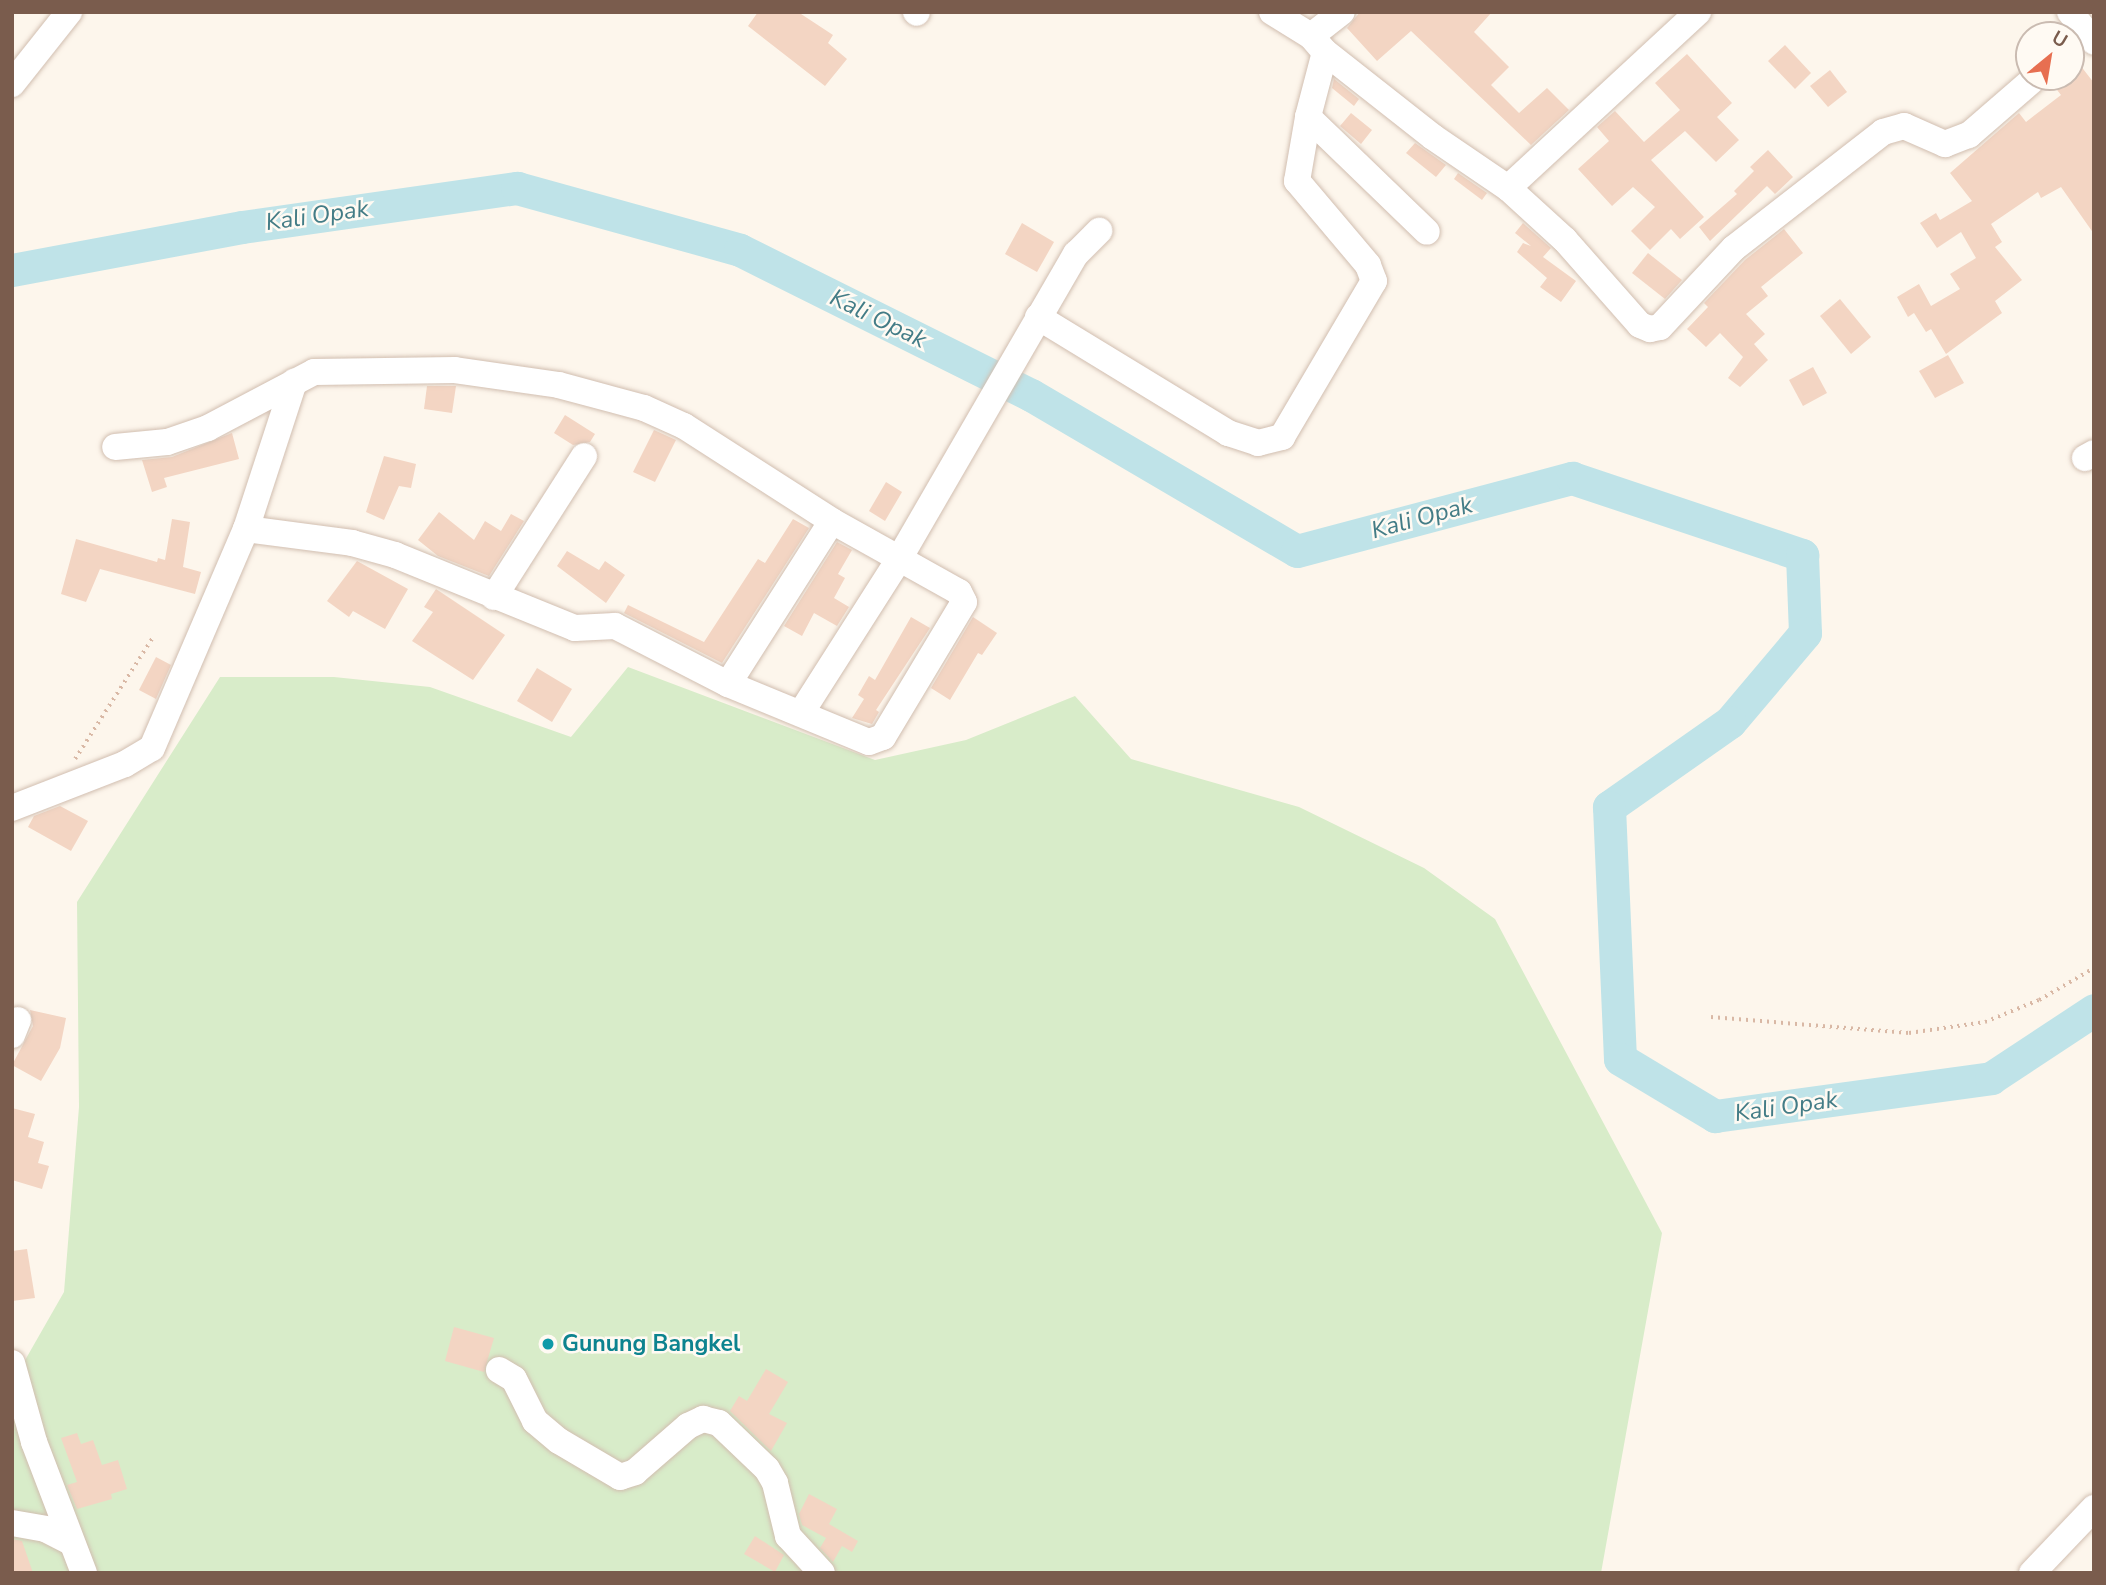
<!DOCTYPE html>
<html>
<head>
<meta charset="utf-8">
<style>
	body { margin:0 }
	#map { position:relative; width:2106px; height:1585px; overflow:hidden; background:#fdf6ec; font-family:"Nunito Sans",sans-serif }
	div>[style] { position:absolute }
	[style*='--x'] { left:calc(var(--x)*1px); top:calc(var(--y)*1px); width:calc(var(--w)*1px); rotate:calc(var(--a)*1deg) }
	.green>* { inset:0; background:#d8ecc9 }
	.river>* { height:33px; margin:-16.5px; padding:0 16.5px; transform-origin:16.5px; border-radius:16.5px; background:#bfe3e8 }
	.building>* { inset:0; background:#f3d5c3 }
	.path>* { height:3.5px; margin-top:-1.75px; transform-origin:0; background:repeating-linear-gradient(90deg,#d9b8a5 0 2px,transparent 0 7px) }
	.roads { filter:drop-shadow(0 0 2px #d1beb0) drop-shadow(0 0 2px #d1beb0) }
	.minor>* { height:26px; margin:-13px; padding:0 13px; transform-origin:13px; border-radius:13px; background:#fff }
	.dots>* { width:19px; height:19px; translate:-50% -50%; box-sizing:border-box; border:4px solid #fffaf3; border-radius:50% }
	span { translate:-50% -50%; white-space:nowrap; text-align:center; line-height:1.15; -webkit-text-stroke:5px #fffaf3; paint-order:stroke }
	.culture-label { font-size:23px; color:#0d838f; font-weight:700 }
	.left { translate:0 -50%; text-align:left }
	.water-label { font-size:24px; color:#437c86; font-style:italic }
	.frame { position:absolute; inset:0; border:14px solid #7a5c4d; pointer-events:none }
	.north { position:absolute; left:2015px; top:21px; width:70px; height:70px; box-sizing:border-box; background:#fffaf3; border:2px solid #cabbb1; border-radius:50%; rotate:30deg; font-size:19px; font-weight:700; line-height:28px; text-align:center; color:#7a5c4d }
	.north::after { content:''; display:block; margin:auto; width:24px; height:32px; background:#e76f51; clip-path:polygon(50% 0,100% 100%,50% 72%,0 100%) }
</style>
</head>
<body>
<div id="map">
	<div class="green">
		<i style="clip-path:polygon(628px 667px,875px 760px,966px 740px,1075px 696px,1131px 759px,1299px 807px,1424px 868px,1495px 919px,1662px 1233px,1601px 1573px,12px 1573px,12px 1383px,64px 1292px,79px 1107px,77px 902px,220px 677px,334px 677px,430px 687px,571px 737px)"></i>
	</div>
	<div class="river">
		<i style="--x:12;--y:270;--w:234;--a:-10.6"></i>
		<i style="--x:242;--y:227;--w:278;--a:-8.1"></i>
		<i style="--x:517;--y:188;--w:231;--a:15.5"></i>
		<i style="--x:740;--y:250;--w:325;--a:26.5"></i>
		<i style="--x:1031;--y:395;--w:308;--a:30.4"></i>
		<i style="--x:1297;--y:551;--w:285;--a:-14.9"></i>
		<i style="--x:1572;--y:478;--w:243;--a:18.5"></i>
		<i style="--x:1802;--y:555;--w:78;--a:87.8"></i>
		<i style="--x:1805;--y:633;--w:116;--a:130.1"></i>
		<i style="--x:1730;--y:722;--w:148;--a:144.9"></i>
		<i style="--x:1609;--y:807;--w:252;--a:87.5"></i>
		<i style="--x:1620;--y:1059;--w:111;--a:31"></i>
		<i style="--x:1715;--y:1116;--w:279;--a:-7.8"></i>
		<i style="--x:1991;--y:1078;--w:123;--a:-33.4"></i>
	</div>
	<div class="building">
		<i style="clip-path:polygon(758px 12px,798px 12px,833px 35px,828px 43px,847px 59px,825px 86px,748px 26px)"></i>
		<i style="clip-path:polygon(1360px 12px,1492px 12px,1474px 32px,1509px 67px,1491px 85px,1519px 113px,1547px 88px,1569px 110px,1531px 145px,1411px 31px,1377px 61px,1347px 28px)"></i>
		<i style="clip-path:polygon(1785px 45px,1811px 73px,1795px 89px,1768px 61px)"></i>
		<i style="clip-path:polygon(1687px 54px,1732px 103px,1717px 117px,1739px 140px,1716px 162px,1685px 131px,1651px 160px,1704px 217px,1680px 239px,1671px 229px,1650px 250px,1631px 231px,1655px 207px,1633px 187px,1612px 206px,1578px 169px,1609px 141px,1597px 127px,1615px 111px,1644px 142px,1680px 110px,1655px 83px)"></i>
		<i style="clip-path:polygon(2080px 65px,2094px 83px,2094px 234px,2061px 187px,2041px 198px,2038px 192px,1991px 224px,2002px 242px,1995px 247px,2022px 280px,1995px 301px,2002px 313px,1946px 354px,1931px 329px,1926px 332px,1914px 313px,1908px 317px,1897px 297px,1919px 284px,1931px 306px,1960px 289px,1950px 274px,1976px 258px,1961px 232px,1937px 248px,1920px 223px,1936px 213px,1940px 220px,1972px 201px,1950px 173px,2019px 113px,2026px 122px,2061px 95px,2054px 86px,2071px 77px)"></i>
		<i style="clip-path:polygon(1830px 70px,1847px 92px,1828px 107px,1810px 86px)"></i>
		<i style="clip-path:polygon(1334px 79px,1359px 99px,1354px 106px,1332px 88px)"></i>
		<i style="clip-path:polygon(1351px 113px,1372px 130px,1361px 144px,1340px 126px)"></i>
		<i style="clip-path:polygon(1415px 143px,1446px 165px,1436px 177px,1406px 153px)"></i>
		<i style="clip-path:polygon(1768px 150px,1793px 177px,1775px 194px,1767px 186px,1710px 241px,1699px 227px,1737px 194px,1734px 191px,1754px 171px,1750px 167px)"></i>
		<i style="clip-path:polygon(1458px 173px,1487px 193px,1482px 200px,1454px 179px)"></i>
		<i style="clip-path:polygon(1022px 223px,1054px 242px,1037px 272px,1005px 254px)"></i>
		<i style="clip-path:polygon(1523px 223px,1551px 248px,1543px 257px,1576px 281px,1561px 302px,1540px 287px,1547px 278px,1517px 252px,1523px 243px,1531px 246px,1515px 233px)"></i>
		<i style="clip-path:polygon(1784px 229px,1803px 253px,1761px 287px,1768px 296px,1746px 314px,1765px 334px,1754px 344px,1768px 360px,1740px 387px,1728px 378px,1743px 357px,1720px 333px,1706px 347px,1687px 329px,1708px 307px,1704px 303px,1745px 260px)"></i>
		<i style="clip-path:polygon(1648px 253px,1682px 280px,1665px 299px,1632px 273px)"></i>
		<i style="clip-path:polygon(1840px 299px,1871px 337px,1851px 354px,1820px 316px)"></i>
		<i style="clip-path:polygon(1948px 355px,1964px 383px,1935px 398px,1919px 371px)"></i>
		<i style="clip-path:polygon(1813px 367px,1827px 393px,1803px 406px,1789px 380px)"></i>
		<i style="clip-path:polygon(427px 386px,456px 386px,452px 413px,424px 409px)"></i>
		<i style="clip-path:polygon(565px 415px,595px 434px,590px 442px,573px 445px,554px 433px)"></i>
		<i style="clip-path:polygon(654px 430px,676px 440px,655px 482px,633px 472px)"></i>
		<i style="clip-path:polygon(232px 433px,239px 459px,164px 478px,167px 487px,152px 492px,142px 460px,172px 457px)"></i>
		<i style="clip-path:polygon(384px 456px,416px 464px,411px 488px,399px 486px,384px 520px,366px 512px)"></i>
		<i style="clip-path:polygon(886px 482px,902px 492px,885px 521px,869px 511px)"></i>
		<i style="clip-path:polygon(439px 512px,474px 540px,485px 521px,501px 531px,511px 514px,524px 521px,489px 576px,438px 556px,418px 540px)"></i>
		<i style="clip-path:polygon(172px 519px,190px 522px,183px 567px,201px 572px,195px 594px,100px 569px,86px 602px,61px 594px,76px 539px,157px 562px,158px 558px,165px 560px)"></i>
		<i style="clip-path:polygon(793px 519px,809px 528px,722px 663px,624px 613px,628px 605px,704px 642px,758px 559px,765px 563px)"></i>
		<i style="clip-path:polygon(837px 542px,852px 550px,838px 574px,845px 578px,834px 598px,849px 607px,837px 626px,814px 613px,802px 636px,784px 626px)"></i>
		<i style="clip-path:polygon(567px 551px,599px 570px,605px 561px,625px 575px,606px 603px,557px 566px)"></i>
		<i style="clip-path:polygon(357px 561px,408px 589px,385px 629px,353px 611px,349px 617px,327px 601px)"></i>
		<i style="clip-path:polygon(436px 589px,505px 635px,473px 680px,412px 641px,433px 612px,424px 607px)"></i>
		<i style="clip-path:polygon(911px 617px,930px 628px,876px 710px,879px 712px,872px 724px,852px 718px,864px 699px,858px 695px,869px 676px,875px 680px)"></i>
		<i style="clip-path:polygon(973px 617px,997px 633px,982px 655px,978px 653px,950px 700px,931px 688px)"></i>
		<i style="clip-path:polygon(156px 657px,171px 665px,156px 699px,139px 690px)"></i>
		<i style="clip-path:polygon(537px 668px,572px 689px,552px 722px,517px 701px)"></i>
		<i style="clip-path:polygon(60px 806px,88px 821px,71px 851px,28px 827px,34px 816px)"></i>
		<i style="clip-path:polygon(30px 1010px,66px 1018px,60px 1048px,41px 1081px,12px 1065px,33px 1026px)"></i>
		<i style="clip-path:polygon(12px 1108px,35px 1114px,28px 1137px,44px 1142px,38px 1163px,49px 1166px,42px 1189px,12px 1180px)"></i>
		<i style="clip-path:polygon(27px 1249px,35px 1298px,12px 1301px,12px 1251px)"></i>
		<i style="clip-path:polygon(454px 1327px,494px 1338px,484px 1372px,445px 1361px)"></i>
		<i style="clip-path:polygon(766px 1369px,788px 1382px,769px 1414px,787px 1423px,771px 1451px,730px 1411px,739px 1396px,747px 1401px)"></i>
		<i style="clip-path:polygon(77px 1433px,81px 1444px,93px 1440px,102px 1465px,118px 1460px,127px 1489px,111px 1494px,112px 1499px,77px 1509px,67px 1485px,77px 1482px,61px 1438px)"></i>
		<i style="clip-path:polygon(809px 1494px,837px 1509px,829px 1524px,858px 1541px,852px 1552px,842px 1546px,833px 1562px,820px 1548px,826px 1538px,802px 1525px,799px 1514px)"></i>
		<i style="clip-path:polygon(755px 1536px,784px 1555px,775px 1572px,744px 1554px)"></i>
		<i style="clip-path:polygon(12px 1539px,22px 1541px,33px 1573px,12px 1573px)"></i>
	</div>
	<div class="path">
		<i style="--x:75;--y:759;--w:145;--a:-57.4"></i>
		<i style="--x:1711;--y:1017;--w:199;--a:4.6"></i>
		<i style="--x:1909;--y:1033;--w:77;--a:-8.2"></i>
		<i style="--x:1985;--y:1022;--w:58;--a:-22.2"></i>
		<i style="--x:2039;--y:1000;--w:64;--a:-30.2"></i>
	</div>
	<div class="roads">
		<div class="minor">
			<i style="--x:916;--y:12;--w:1;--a:45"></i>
			<i style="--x:1272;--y:12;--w:46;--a:31.6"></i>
			<i style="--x:1311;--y:36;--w:39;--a:-38"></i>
			<i style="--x:2070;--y:12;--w:38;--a:51"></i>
			<i style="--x:1311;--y:36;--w:21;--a:49"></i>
			<i style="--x:1325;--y:52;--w:67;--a:104.7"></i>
			<i style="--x:1308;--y:117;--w:165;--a:44"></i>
			<i style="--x:1325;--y:52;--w:137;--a:38.2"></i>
			<i style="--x:1433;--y:137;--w:91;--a:34.2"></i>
			<i style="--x:1508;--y:188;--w:77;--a:42.4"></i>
			<i style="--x:1565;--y:240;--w:113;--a:48.6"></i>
			<i style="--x:1640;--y:325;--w:11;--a:22"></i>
			<i style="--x:1650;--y:329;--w:10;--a:-11"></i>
			<i style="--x:1660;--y:327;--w:108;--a:-46.9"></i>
			<i style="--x:1734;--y:248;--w:189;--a:-37.9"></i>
			<i style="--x:1883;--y:132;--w:22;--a:-16"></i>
			<i style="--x:1904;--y:126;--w:45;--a:23.7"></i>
			<i style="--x:1945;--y:144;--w:26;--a:-21"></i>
			<i style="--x:1969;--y:135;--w:89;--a:-40.9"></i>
			<i style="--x:12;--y:84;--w:92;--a:-51.6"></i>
			<i style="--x:1508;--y:188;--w:259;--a:-42.8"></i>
			<i style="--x:1038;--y:317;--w:223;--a:31.4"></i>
			<i style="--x:1228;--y:433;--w:32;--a:18"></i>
			<i style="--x:1258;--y:443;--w:25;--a:-14"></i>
			<i style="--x:1282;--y:437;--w:181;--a:-59.5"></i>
			<i style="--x:1374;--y:281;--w:17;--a:-111"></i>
			<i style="--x:1368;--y:265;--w:110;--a:-130.2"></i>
			<i style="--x:1297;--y:181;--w:65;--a:-80.2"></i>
			<i style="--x:2085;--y:458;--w:10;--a:-29"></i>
			<i style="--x:246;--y:529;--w:155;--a:-71.9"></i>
			<i style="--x:494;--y:597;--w:167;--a:-57.4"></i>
			<i style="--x:728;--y:684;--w:193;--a:-57.5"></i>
			<i style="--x:801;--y:713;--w:183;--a:-57.5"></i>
			<i style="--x:899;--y:559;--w:353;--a:-59.9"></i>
			<i style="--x:1076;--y:254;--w:33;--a:-45"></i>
			<i style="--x:12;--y:808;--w:121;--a:-21.3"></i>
			<i style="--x:125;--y:764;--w:31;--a:-31"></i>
			<i style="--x:152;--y:748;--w:238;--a:-66.8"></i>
			<i style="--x:246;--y:529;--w:107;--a:7.5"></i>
			<i style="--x:352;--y:543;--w:45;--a:15.6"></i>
			<i style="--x:395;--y:555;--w:194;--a:22.1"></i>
			<i style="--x:575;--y:628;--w:40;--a:-2.9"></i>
			<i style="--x:615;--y:626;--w:127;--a:27.2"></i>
			<i style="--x:728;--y:684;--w:152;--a:22.4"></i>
			<i style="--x:869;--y:742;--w:15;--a:-20"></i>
			<i style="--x:883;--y:737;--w:157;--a:-59"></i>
			<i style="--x:964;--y:602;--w:11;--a:-117"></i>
			<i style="--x:959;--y:592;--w:145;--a:-150.8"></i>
			<i style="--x:832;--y:521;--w:176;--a:-147.3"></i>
			<i style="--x:684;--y:426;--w:44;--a:-155.8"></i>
			<i style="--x:644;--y:408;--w:88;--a:-164.9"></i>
			<i style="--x:559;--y:385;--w:105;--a:-171.8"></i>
			<i style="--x:455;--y:370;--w:141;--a:179.2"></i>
			<i style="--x:314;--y:372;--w:120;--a:152.2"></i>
			<i style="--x:208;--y:428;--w:43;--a:161.1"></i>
			<i style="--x:167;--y:442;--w:52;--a:174.5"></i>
			<i style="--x:12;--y:1035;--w:16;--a:-68"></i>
			<i style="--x:12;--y:1363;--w:82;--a:74.4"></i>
			<i style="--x:34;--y:1442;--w:140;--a:69.1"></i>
			<i style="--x:499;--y:1370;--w:17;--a:31"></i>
			<i style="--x:514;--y:1379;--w:47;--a:63.4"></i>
			<i style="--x:535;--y:1421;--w:31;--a:40"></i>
			<i style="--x:559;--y:1441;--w:71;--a:30.5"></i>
			<i style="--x:620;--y:1477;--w:16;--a:-18"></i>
			<i style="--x:635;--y:1472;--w:70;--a:-41"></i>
			<i style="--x:688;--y:1426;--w:17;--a:-25"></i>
			<i style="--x:703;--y:1419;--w:16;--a:14"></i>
			<i style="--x:719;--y:1423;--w:66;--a:43.8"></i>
			<i style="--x:767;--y:1469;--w:16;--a:60"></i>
			<i style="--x:775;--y:1483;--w:55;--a:76.2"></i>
			<i style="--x:788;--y:1536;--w:50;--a:47.4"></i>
			<i style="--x:12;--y:1523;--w:34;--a:10"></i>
			<i style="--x:45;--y:1529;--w:28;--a:27"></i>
			<i style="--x:2032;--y:1573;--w:90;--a:-46.4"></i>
		</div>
	</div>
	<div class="dots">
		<i style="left:548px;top:1344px;background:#0f9aa8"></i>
	</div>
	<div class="culture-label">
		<span class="left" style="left:562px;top:1344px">Gunung Bangkel</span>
	</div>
	<div class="water-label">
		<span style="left:317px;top:216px;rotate:-8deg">Kali Opak</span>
		<span style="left:878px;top:319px;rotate:26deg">Kali Opak</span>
		<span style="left:1422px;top:518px;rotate:-15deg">Kali Opak</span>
		<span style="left:1786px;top:1107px;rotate:-8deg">Kali Opak</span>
	</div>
	<div class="frame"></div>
	<div class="north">U</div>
</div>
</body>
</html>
